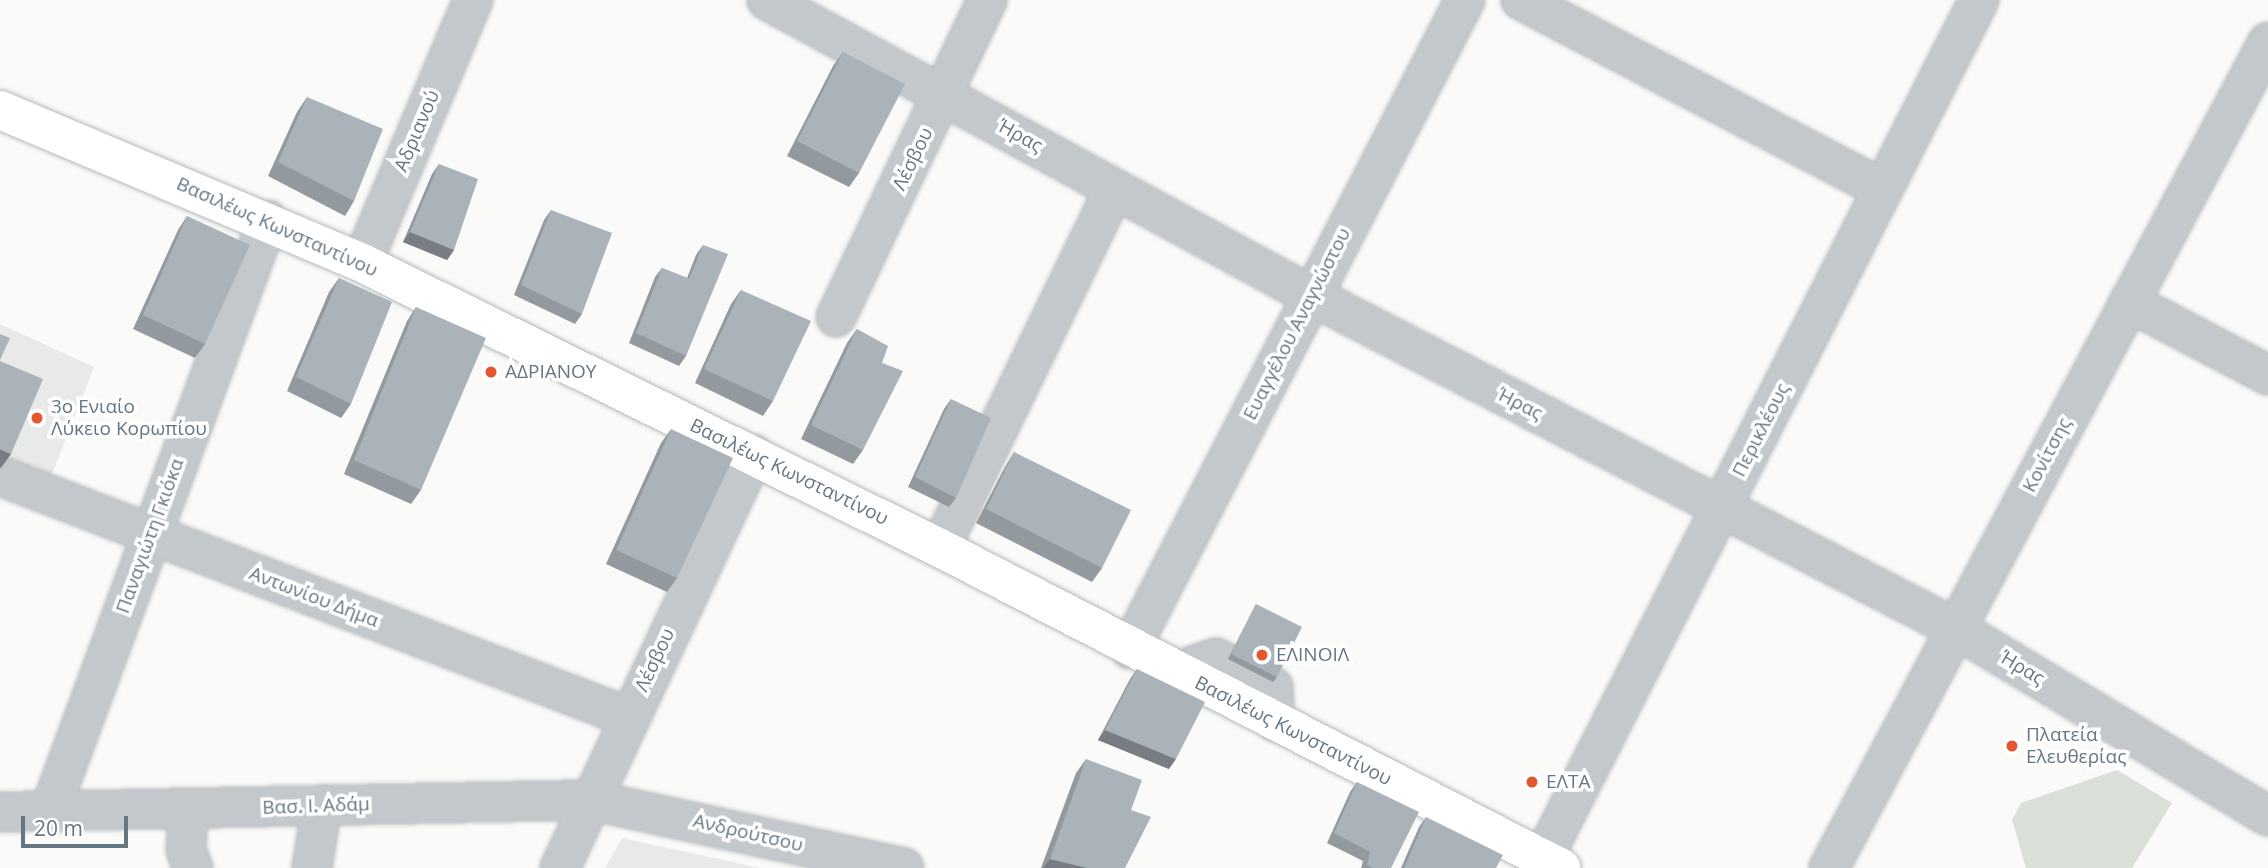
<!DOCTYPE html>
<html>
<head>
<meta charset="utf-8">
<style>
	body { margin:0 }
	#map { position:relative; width:2268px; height:868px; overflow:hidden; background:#fafaf8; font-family:"Open Sans",sans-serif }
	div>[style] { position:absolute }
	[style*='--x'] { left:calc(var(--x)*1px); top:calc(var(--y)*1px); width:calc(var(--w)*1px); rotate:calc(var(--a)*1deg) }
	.built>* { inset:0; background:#e8e9e9 }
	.green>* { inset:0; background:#dadfd7 }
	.roads { filter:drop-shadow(0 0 2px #b5babe) drop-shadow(0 0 2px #b5babe) }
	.minor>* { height:38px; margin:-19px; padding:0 19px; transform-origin:19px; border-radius:19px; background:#c3c8cc }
	.major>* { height:38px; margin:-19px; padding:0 19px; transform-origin:19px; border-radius:19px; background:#fff }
	.wall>* { inset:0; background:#929a9f }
	.shaded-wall>* { inset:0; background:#777d82 }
	.building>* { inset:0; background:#aab3b9 }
	.dots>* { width:19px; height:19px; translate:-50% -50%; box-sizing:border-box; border:4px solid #fff; border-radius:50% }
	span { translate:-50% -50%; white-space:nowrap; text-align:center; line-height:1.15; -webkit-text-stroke:7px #fff; paint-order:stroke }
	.street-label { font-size:19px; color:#657683 }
	.poi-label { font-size:19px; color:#657683 }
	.left { translate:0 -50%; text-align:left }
	.scale { position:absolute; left:21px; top:816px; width:107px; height:32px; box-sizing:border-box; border:4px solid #657683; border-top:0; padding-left:9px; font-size:21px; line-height:24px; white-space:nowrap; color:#657683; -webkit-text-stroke:5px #fff; paint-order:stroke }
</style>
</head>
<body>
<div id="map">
	<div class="built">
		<i style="clip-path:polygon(0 324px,94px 367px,47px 487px,0 470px)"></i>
		<i style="clip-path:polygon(622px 838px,760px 868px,605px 868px)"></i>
	</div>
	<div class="green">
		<i style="clip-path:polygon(2117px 770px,2172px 803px,2132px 868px,2026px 868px,2012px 820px,2021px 803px)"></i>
	</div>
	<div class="roads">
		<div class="minor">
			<i style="--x:767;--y:0;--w:620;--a:28.51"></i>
			<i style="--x:1312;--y:296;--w:724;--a:27.31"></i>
			<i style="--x:1955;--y:628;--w:365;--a:31"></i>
			<i style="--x:1521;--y:0;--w:408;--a:27.6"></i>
			<i style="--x:362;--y:263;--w:285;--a:-67.1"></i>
			<i style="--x:2129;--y:302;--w:157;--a:27.7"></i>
			<i style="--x:836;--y:317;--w:351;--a:-64.5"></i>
			<i style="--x:0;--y:476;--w:673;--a:20.99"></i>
			<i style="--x:940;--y:548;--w:399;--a:-64.1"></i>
			<i style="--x:1130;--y:649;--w:730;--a:-62.7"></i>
			<i style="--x:1175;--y:672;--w:43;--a:-18.9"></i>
			<i style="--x:1216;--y:658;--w:64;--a:27"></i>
			<i style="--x:1273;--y:687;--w:35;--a:87"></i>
			<i style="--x:0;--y:812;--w:590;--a:-1.17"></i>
			<i style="--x:590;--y:800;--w:321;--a:12.2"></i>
			<i style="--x:188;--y:812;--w:38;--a:93"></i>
			<i style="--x:186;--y:850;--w:19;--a:69"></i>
			<i style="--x:49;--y:813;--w:632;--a:-69.73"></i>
			<i style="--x:312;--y:868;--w:64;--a:-81"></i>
			<i style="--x:560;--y:868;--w:457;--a:-64.9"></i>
			<i style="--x:1538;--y:868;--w:974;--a:-63.07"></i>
			<i style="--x:1829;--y:868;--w:935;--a:-62.01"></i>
		</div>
		<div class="major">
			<i style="--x:0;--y:110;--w:393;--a:22.9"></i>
			<i style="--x:362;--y:263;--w:644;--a:26.25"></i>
			<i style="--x:940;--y:548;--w:699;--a:27.26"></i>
		</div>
	</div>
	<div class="wall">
		<i style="clip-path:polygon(843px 52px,859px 173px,849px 187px,787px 156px,833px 66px)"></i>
		<i style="clip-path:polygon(307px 97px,354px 201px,345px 216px,268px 176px,297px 112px)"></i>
		<i style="clip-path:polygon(439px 164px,454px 250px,447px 260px,403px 242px,432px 174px)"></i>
		<i style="clip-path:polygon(551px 210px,582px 314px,575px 324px,514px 295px,544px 220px)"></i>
		<i style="clip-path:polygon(187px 216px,205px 344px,195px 358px,133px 329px,178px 230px)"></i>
		<i style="clip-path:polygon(703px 245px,686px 356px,679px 366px,629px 343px,655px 277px,662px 268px,687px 278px,696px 255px)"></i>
		<i style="clip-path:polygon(339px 278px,351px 404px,341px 418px,287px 391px,329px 292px)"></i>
		<i style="clip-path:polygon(741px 290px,773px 401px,763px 416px,695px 383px,731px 304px)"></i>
		<i style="clip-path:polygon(416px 307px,421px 490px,411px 504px,344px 474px,407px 321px)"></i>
		<i style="clip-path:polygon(857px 329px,882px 363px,863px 450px,853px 464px,801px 439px,847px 343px)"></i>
		<i style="clip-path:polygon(951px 399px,956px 498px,949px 507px,908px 487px,944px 409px)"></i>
		<i style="clip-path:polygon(671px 429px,677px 578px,667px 592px,606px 564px,661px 443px)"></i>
		<i style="clip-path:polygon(1014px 452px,1102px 568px,1092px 582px,976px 523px,1005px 467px)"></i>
		<i style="clip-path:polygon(1256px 604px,1277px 677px,1273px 682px,1228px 659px)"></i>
		<i style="clip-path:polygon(1137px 669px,1169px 769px,1098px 740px,1130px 679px)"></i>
		<i style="clip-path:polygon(1086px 759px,1131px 810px,1125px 868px,1041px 868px,1076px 773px)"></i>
		<i style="clip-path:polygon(1357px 782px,1391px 868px,1361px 868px,1363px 861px,1327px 843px,1350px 792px)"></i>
		<i style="clip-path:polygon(1426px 817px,1496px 868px,1401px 868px,1419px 827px)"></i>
	</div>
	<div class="shaded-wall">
		<i style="clip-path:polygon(410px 232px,454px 250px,447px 260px,403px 242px)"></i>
		<i style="clip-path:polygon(0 449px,11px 454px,1px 468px,0 467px)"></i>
		<i style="clip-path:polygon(1105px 730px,1176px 759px,1169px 769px,1098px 740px)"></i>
		<i style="clip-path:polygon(1050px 859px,1087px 868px,1043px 868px)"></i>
	</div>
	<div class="building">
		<i style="clip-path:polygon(843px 52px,905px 84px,859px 173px,797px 141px)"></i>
		<i style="clip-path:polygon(307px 97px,383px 129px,354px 201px,278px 162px)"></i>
		<i style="clip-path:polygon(439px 164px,478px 179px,454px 250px,410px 232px)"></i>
		<i style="clip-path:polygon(551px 210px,612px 233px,582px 314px,521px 285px)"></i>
		<i style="clip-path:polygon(187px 216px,250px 245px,205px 344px,143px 315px)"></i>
		<i style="clip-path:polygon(703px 245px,728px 254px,686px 356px,636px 333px,662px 268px,689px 279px)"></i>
		<i style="clip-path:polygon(339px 278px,392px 302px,351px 404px,296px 377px)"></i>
		<i style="clip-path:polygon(741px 290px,811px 321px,773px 401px,704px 369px)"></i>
		<i style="clip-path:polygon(416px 307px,486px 338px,421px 490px,354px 460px)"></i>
		<i style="clip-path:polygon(857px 329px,888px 346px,882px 363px,903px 371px,863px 450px,811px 425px)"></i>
		<i style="clip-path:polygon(0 334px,10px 338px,0 360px)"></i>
		<i style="clip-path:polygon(0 361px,43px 379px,11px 454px,0 449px)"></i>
		<i style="clip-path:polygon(951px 399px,991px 418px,956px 498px,915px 477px)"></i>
		<i style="clip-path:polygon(671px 429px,733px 458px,677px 578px,616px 550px)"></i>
		<i style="clip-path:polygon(1014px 452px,1131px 510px,1102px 568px,986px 509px)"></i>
		<i style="clip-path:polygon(1256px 604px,1302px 627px,1277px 677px,1231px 654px)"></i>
		<i style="clip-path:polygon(1137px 669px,1205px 702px,1176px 759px,1105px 730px)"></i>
		<i style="clip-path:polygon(1086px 759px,1142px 780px,1131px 810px,1151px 817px,1125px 868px,1087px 868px,1050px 859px)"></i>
		<i style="clip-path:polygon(1357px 782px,1419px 812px,1391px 868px,1373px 868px,1367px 865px,1370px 852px,1334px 833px)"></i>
		<i style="clip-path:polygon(1426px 817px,1503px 855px,1496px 868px,1404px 868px)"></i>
	</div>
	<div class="dots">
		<i style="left:491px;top:372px;background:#e4572e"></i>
		<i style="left:37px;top:418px;background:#e4572e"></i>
		<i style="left:1262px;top:655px;background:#e4572e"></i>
		<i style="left:2012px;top:746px;background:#e4572e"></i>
		<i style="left:1532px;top:782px;background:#e4572e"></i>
	</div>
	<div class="street-label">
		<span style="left:417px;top:131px;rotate:-67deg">Αδριανού</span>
		<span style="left:1020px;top:136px;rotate:29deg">Ήρας</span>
		<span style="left:913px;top:159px;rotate:-64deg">Λέσβου</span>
		<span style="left:277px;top:227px;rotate:24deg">Βασιλέως Κωνσταντίνου</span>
		<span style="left:1297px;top:324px;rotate:-63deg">Ευαγγέλου Αναγνώστου</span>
		<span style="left:1520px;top:404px;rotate:27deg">Ήρας</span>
		<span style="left:1761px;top:430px;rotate:-63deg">Περικλέους</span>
		<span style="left:2047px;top:455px;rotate:-62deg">Κονίτσης</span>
		<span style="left:789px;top:472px;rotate:26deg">Βασιλέως Κωνσταντίνου</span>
		<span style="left:150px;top:536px;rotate:-70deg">Παναγιώτη Γκιόκα</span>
		<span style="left:314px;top:597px;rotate:21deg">Αντωνίου Δήμα</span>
		<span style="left:655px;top:660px;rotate:-65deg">Λέσβου</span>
		<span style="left:2022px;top:668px;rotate:31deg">Ήρας</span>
		<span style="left:1293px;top:731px;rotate:27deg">Βασιλέως Κωνσταντίνου</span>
		<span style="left:316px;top:806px;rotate:-2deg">Βασ. Ι. Αδάμ</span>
		<span style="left:748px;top:833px;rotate:13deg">Ανδρούτσου</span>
	</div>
	<div class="poi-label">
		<span class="left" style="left:505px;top:372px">ΑΔΡΙΑΝΟΥ</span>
		<span class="left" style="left:51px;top:418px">3ο Ενιαίο<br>Λύκειο Κορωπίου</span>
		<span class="left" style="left:1276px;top:655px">ΕΛΙΝΟΙΛ</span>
		<span class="left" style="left:2026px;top:746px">Πλατεία<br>Ελευθερίας</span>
		<span class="left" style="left:1546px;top:782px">ΕΛΤΑ</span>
	</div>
	<div class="scale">20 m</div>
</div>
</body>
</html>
